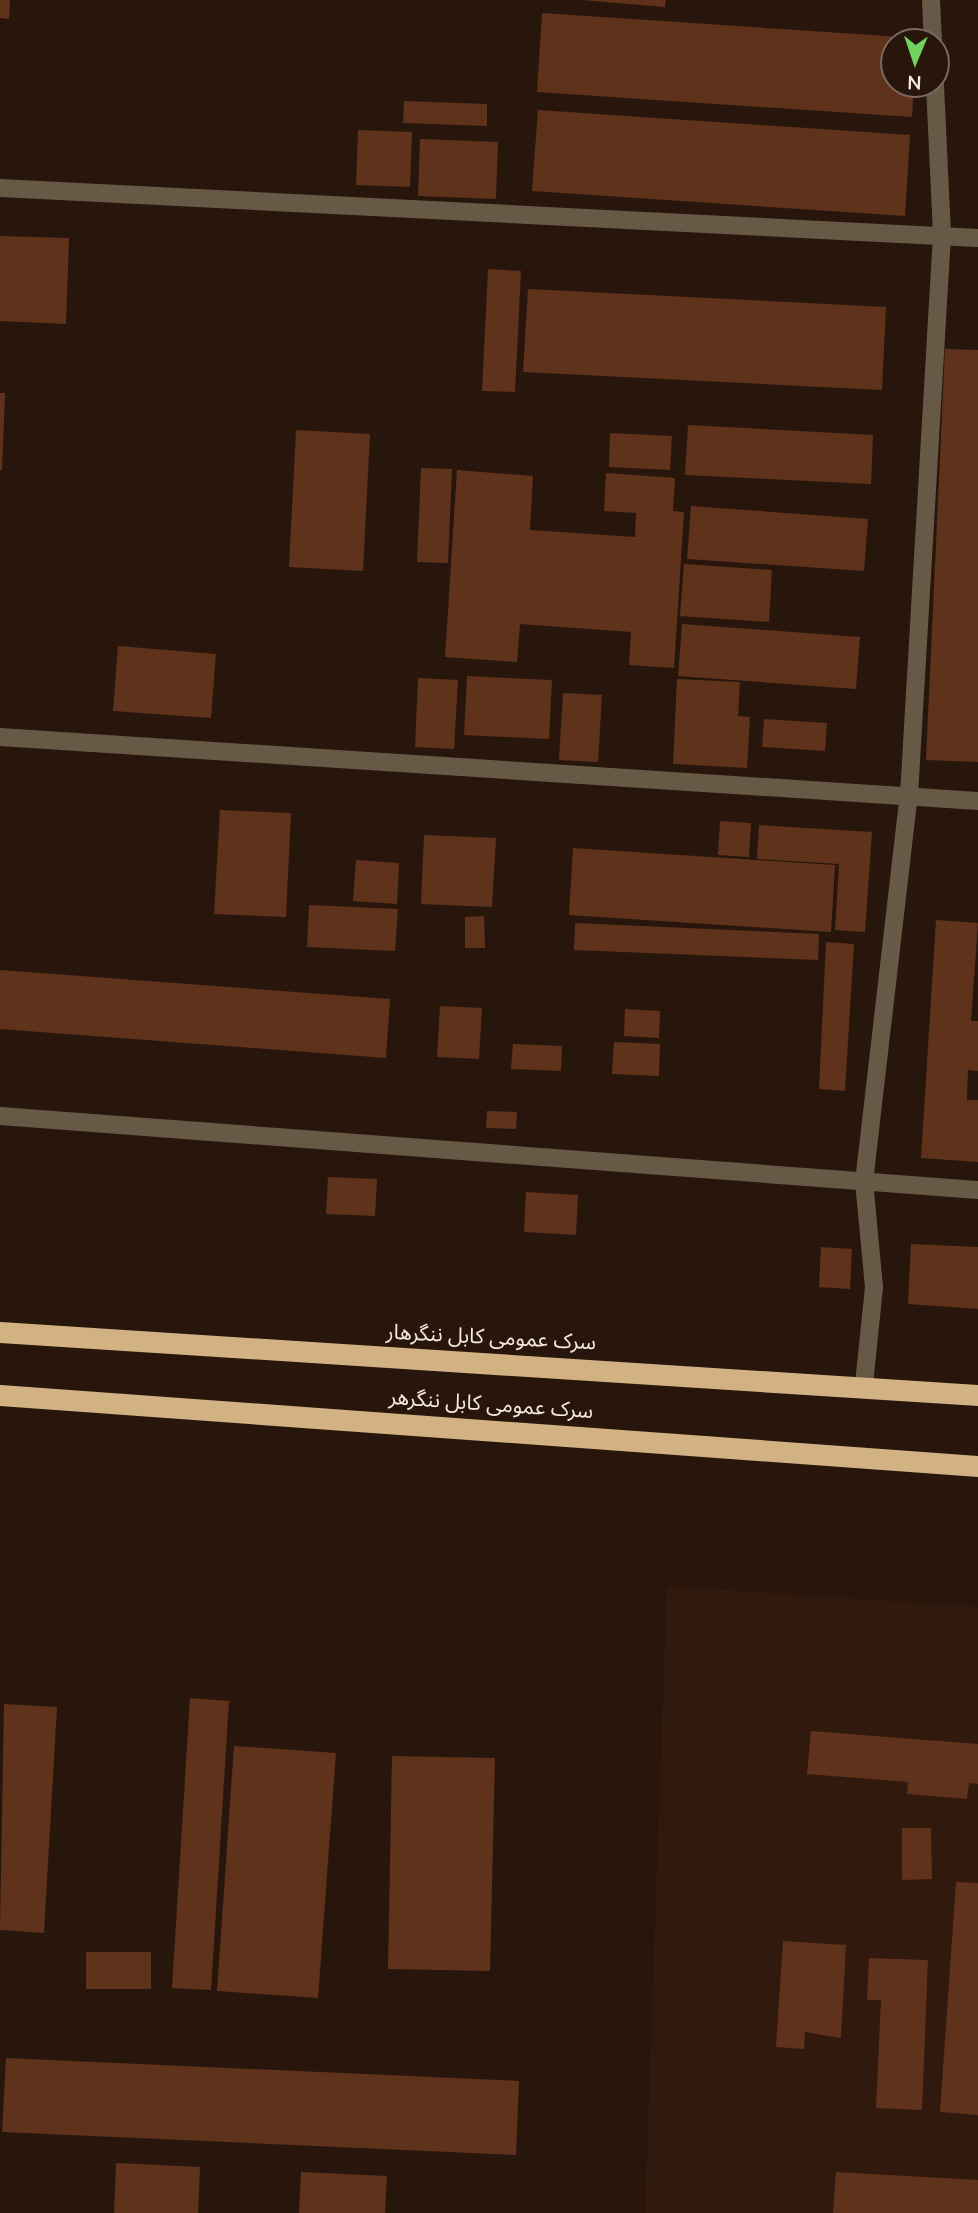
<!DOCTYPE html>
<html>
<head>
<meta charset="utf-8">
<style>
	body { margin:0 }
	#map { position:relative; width:978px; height:2213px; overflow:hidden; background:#28160d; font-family:"Nunito Sans","Noto Sans Arabic",sans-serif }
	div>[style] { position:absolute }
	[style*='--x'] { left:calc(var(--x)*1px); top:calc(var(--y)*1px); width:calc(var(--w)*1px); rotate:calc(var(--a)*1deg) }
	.built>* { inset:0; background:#31190d }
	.building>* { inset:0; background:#5f321b }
	.lane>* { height:18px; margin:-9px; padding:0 9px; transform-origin:9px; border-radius:9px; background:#665a47 }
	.highway>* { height:21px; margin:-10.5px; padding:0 10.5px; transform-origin:10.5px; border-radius:10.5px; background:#d2b282 }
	span { translate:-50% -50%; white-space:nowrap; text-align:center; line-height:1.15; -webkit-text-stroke:5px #28160d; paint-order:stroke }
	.street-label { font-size:21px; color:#f6e9e3 }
	.north { position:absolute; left:880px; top:28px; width:70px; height:70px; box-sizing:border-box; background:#28160d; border:2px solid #7a6a63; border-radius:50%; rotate:182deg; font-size:19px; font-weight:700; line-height:28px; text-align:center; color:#f6e9e3 }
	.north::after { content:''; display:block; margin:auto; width:24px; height:32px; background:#6fd360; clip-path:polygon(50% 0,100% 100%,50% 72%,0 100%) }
</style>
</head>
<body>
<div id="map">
	<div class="built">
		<i style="clip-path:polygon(667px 1586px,978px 1607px,978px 2213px,645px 2213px)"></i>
	</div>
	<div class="building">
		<i style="clip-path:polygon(0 0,10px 0,9px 19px,0 18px)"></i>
		<i style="clip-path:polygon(582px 0,666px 0,665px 7px)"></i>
		<i style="clip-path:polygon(542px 13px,917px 38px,894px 42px,894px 84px,914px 84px,912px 117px,537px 92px)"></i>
		<i style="clip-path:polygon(404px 101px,487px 104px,487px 126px,403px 123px)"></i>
		<i style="clip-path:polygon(538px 110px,910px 135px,905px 216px,532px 191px)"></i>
		<i style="clip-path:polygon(358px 130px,412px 132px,410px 187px,356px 185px)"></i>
		<i style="clip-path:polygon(420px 139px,498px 142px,496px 199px,418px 196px)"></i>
		<i style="clip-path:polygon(0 236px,69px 238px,66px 324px,0 321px)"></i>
		<i style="clip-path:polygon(488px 269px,521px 271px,515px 392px,482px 391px)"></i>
		<i style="clip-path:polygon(528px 289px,886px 307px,882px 390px,523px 372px)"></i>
		<i style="clip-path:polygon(945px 349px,978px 350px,978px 762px,926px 760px)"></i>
		<i style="clip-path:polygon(0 393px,5px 393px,2px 470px,0 470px)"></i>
		<i style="clip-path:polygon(688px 425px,873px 435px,871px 484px,685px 475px)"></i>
		<i style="clip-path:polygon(296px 430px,370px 434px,363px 571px,289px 567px)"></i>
		<i style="clip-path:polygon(610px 433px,672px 436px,670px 470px,609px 467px)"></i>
		<i style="clip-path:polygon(421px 468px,452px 469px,448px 563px,417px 562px)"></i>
		<i style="clip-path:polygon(457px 470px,533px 476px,530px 530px,635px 537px,636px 513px,604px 511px,606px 473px,675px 478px,673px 511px,684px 512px,674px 668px,629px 665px,631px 632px,520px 624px,517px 662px,445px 657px)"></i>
		<i style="clip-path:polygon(691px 506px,868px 519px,864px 571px,687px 559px)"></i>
		<i style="clip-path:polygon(684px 564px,772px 570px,769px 622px,680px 616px)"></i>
		<i style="clip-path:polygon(682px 624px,860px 637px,856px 689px,678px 676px)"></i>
		<i style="clip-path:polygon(118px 646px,216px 654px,211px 718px,113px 711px)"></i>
		<i style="clip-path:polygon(467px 676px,552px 680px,549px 739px,464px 735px)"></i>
		<i style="clip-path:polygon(418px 678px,458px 680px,454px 749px,415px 747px)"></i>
		<i style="clip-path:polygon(677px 679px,740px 682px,738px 716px,750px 717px,747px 768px,673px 764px)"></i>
		<i style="clip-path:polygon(563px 693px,602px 695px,598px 762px,559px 760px)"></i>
		<i style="clip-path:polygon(764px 719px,827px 723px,825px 751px,762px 747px)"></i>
		<i style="clip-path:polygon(220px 810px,291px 813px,286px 917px,214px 914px)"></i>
		<i style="clip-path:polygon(720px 821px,751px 823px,749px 857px,718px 855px)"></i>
		<i style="clip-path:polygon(759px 825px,872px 832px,865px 932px,835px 930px,839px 864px,757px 859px)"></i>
		<i style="clip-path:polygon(424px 835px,496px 838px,492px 907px,421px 904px)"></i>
		<i style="clip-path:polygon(573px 848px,835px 865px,831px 932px,569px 915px)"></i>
		<i style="clip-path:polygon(356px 860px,399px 863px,397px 904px,353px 901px)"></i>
		<i style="clip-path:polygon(309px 905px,398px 909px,395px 951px,307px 947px)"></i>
		<i style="clip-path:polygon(484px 916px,485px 948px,465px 948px,465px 917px)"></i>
		<i style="clip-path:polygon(936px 920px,978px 923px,971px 1021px,978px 1021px,978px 1071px,968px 1070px,967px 1100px,978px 1100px,978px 1162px,921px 1158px)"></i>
		<i style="clip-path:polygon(575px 923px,819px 934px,818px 960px,574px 950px)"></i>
		<i style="clip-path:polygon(826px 942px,854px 944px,845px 1091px,819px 1089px)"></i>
		<i style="clip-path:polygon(0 970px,390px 999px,386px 1058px,0 1029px)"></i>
		<i style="clip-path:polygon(440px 1006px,482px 1008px,479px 1059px,437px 1057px)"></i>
		<i style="clip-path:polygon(625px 1009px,660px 1011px,659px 1038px,624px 1036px)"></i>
		<i style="clip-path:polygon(614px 1042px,660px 1044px,659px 1076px,612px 1074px)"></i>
		<i style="clip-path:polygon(513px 1044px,562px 1046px,561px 1071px,511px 1069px)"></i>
		<i style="clip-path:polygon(487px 1111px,517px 1112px,516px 1129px,486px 1128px)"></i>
		<i style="clip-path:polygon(328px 1177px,377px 1179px,375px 1216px,326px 1214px)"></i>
		<i style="clip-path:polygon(526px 1192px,578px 1195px,576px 1235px,524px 1232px)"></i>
		<i style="clip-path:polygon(911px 1244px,978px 1247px,978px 1309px,908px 1304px)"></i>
		<i style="clip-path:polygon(821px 1247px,852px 1249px,850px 1289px,819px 1287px)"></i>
		<i style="clip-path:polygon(190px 1698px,229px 1701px,211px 1990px,172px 1988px)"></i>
		<i style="clip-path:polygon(4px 1704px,57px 1707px,44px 1933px,0 1930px)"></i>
		<i style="clip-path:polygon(811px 1731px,978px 1744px,978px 1784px,969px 1783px,967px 1799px,907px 1794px,908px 1782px,807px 1774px)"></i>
		<i style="clip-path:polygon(234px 1746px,336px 1753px,318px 1998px,217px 1991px)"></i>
		<i style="clip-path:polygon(392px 1756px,495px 1758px,490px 1971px,388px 1969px)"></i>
		<i style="clip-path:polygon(902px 1828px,931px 1828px,932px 1879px,902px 1880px)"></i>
		<i style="clip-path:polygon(956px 1882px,978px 1883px,978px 2115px,940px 2112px)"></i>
		<i style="clip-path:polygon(783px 1941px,846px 1945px,841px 2038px,805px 2032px,804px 2049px,776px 2047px)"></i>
		<i style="clip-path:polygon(86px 1952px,151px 1952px,151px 1989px,86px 1989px)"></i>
		<i style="clip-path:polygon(869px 1958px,928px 1960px,922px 2110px,876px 2108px,881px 2000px,867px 2000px)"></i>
		<i style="clip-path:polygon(6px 2058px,519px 2081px,516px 2155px,2px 2132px)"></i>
		<i style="clip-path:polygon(116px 2163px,200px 2167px,198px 2213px,114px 2213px)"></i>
		<i style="clip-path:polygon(301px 2172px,387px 2176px,385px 2213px,299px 2213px)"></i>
		<i style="clip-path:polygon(836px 2172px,978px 2180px,978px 2213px,833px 2213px)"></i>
	</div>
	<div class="lane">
		<i style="--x:931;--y:0;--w:42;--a:87.3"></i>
		<i style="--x:0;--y:188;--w:979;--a:2.93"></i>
		<i style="--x:0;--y:737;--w:980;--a:3.74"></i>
		<i style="--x:0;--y:1116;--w:981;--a:4.33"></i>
		<i style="--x:864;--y:1384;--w:98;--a:-84.1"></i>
		<i style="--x:874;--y:1287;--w:105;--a:-95.4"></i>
		<i style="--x:864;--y:1182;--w:390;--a:-83.4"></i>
		<i style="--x:909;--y:795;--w:562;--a:-86.63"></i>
		<i style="--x:942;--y:234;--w:150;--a:-92.7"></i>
	</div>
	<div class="highway">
		<i style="--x:0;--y:1332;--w:980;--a:3.69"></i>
		<i style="--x:0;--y:1395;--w:981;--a:4.15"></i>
	</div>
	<div class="street-label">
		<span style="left:491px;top:1337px;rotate:3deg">سرک عمومی کابل ننگرهار</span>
		<span style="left:491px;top:1404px;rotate:4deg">سرک عمومی کابل ننگرهر</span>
	</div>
	<div class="north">N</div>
</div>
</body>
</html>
